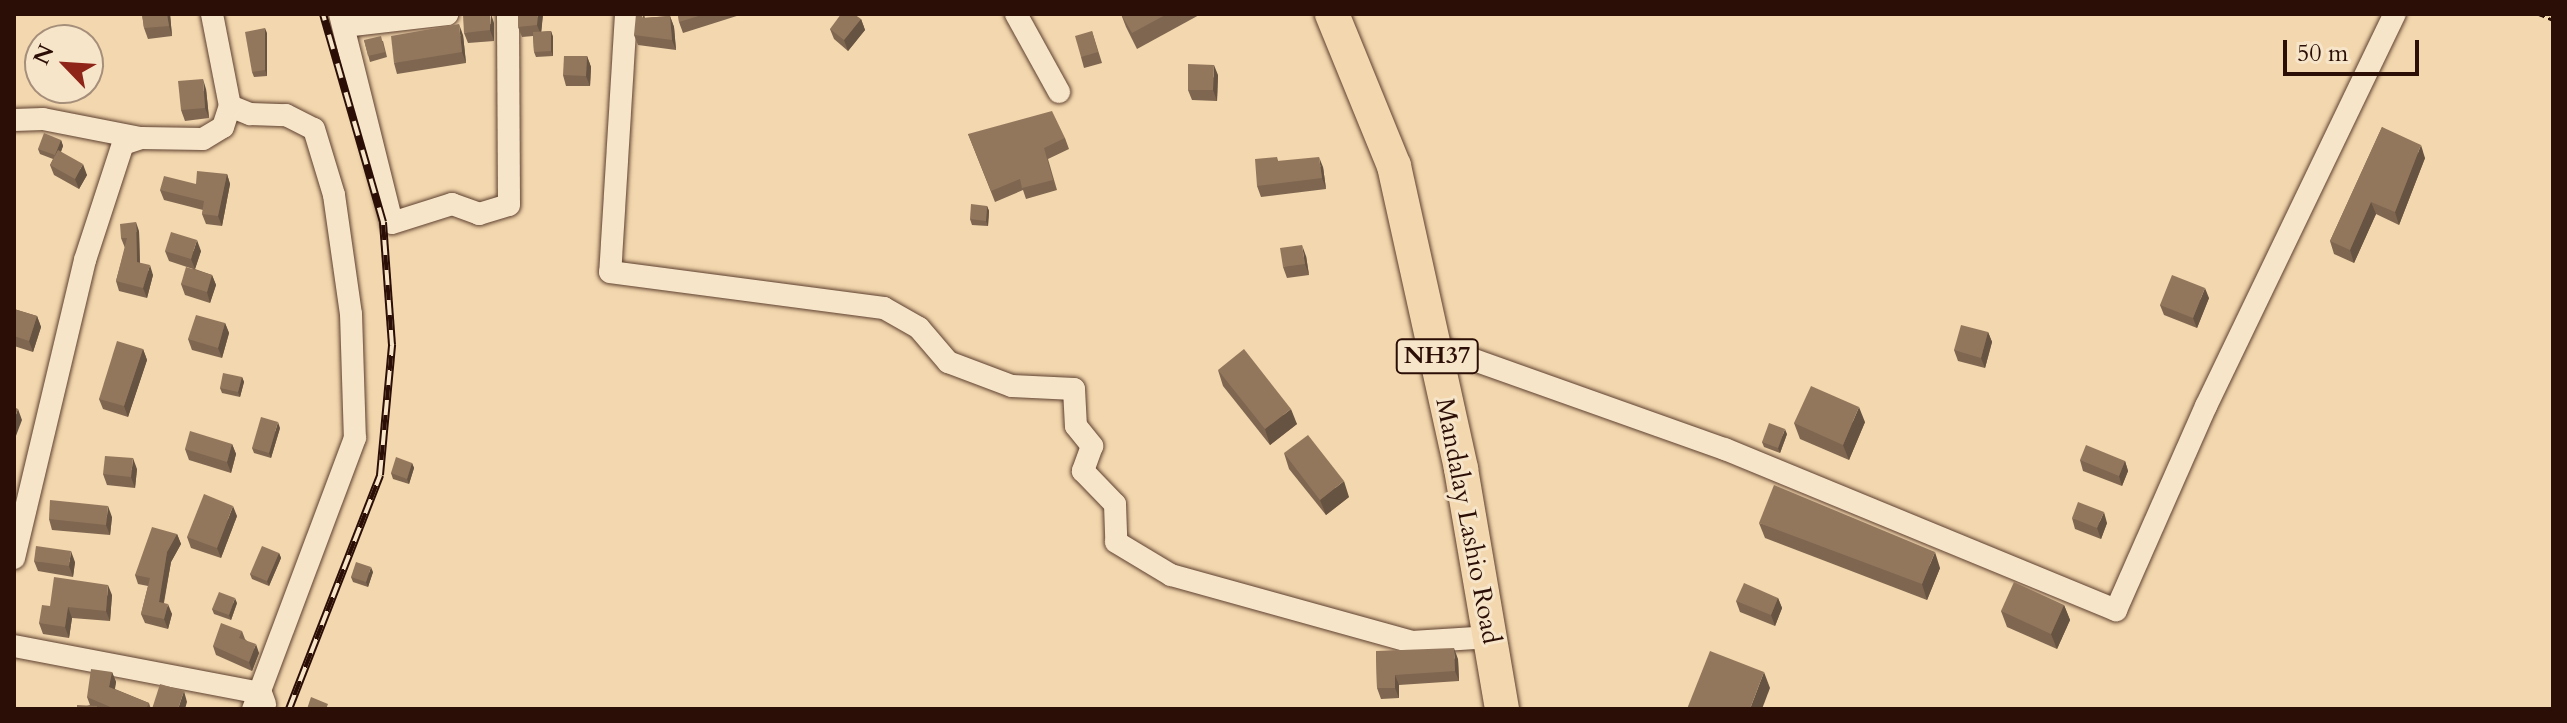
<!DOCTYPE html>
<html>
<head>
<meta charset="utf-8">
<style>
	body { margin:0 }
	#map { position:relative; width:2567px; height:723px; overflow:hidden; background:#f3d7ae; font-family:Cardo,serif }
	div>[style] { position:absolute }
	[style*='--x'] { left:calc(var(--x)*1px); top:calc(var(--y)*1px); width:calc(var(--w)*1px); rotate:calc(var(--a)*1deg) }
	.path>* { height:3px; margin-top:-1.5px; transform-origin:0; background:repeating-linear-gradient(90deg,#2b0e05 0 6px,transparent 0 10px) }
	.roads { filter:drop-shadow(0 0 2px #5d402f) drop-shadow(0 0 2px #5d402f) }
	.minor>* { height:22px; margin:-11px; padding:0 11px; transform-origin:11px; border-radius:11px; background:#f7e5ca }
	.highway>* { height:34px; margin:-17px; padding:0 17px; transform-origin:17px; border-radius:17px; background:#f3d7ae }
	.rail>* { height:8px; margin-top:-4px; transform-origin:0; background:repeating-linear-gradient(90deg,#f7e5ca 0 15px,#2b0e05 0 30px); box-sizing:border-box; border-block:2px solid #2b0e05 }
	.wall>* { inset:0; background:#7e6650 }
	.shaded-wall>* { inset:0; background:#675341 }
	.building>* { inset:0; background:#93775d }
	span { translate:-50% -50%; white-space:nowrap; text-align:center; line-height:1.15; -webkit-text-stroke:6px #f7e5ca; paint-order:stroke }
	.shield-label span { padding:2px 6px; background:#f7e5ca; border:2px solid; border-radius:6px; -webkit-text-stroke-width:0 }
	.shield-label { font-size:24px; color:#2b0e05; font-weight:700 }
	.street-label { font-size:26px; color:#2b0e05 }
	.frame { position:absolute; inset:0; border:16px solid #2b0e05; pointer-events:none }
	.north { position:absolute; left:24px; top:24px; width:80px; height:80px; box-sizing:border-box; background:#f7e5ca; border:2px solid #a58f7b; border-radius:50%; rotate:295deg; font-size:22px; font-weight:700; line-height:32px; text-align:center; color:#2b0e05 }
	.north::after { content:''; display:block; margin:auto; width:28px; height:36px; background:#8f2418; clip-path:polygon(50% 0,100% 100%,50% 72%,0 100%) }
	.scale { position:absolute; left:2283px; top:40px; width:136px; height:36px; box-sizing:border-box; border:4px solid #2b0e05; border-top:0; padding-left:10px; font-size:24px; line-height:28px; white-space:nowrap; color:#2b0e05; -webkit-text-stroke:6px #f7e5ca; paint-order:stroke }
</style>
</head>
<body>
<div id="map">
	<div class="path">
		<i style="--x:2539;--y:14;--w:15;--a:23"></i>
	</div>
	<div class="roads">
		<div class="minor">
			<i style="--x:340;--y:14;--w:215;--a:76"></i>
			<i style="--x:392;--y:223;--w:63;--a:-17.6"></i>
			<i style="--x:452;--y:204;--w:29;--a:20"></i>
			<i style="--x:479;--y:214;--w:31;--a:-17"></i>
			<i style="--x:509;--y:205;--w:191;--a:-90.3"></i>
			<i style="--x:626;--y:14;--w:258;--a:93.5"></i>
			<i style="--x:610;--y:272;--w:276;--a:7.5"></i>
			<i style="--x:884;--y:308;--w:40;--a:29.7"></i>
			<i style="--x:919;--y:328;--w:45;--a:49.5"></i>
			<i style="--x:948;--y:362;--w:68;--a:20.6"></i>
			<i style="--x:1012;--y:386;--w:62;--a:2.8"></i>
			<i style="--x:1074;--y:389;--w:37;--a:87"></i>
			<i style="--x:1076;--y:426;--w:26;--a:51"></i>
			<i style="--x:1092;--y:446;--w:27;--a:110"></i>
			<i style="--x:1083;--y:471;--w:46;--a:45.9"></i>
			<i style="--x:1115;--y:504;--w:38;--a:88"></i>
			<i style="--x:1116;--y:542;--w:64;--a:31"></i>
			<i style="--x:1171;--y:575;--w:250;--a:15.5"></i>
			<i style="--x:1412;--y:642;--w:79;--a:-3.6"></i>
			<i style="--x:1016;--y:14;--w:89;--a:61.1"></i>
			<i style="--x:344;--y:26;--w:104;--a:-6.6"></i>
			<i style="--x:230;--y:106;--w:22;--a:22"></i>
			<i style="--x:250;--y:114;--w:36;--a:2"></i>
			<i style="--x:286;--y:115;--w:31;--a:27"></i>
			<i style="--x:314;--y:129;--w:69;--a:73.1"></i>
			<i style="--x:334;--y:195;--w:120;--a:81.9"></i>
			<i style="--x:351;--y:314;--w:124;--a:88.2"></i>
			<i style="--x:355;--y:438;--w:290;--a:110.6"></i>
			<i style="--x:14;--y:120;--w:29;--a:-2"></i>
			<i style="--x:43;--y:119;--w:99;--a:11.1"></i>
			<i style="--x:1435;--y:346;--w:308;--a:19.6"></i>
			<i style="--x:1725;--y:449;--w:423;--a:22.4"></i>
			<i style="--x:2116;--y:610;--w:223;--a:-66.2"></i>
			<i style="--x:2206;--y:406;--w:435;--a:-64.3"></i>
			<i style="--x:14;--y:558;--w:306;--a:-76.6"></i>
			<i style="--x:85;--y:260;--w:122;--a:-71.9"></i>
			<i style="--x:123;--y:144;--w:19;--a:-18"></i>
			<i style="--x:141;--y:138;--w:62;--a:0.9"></i>
			<i style="--x:203;--y:139;--w:23;--a:-31"></i>
			<i style="--x:223;--y:127;--w:22;--a:-72"></i>
			<i style="--x:230;--y:106;--w:94;--a:-101.1"></i>
			<i style="--x:14;--y:646;--w:251;--a:10.8"></i>
			<i style="--x:261;--y:693;--w:12;--a:70"></i>
		</div>
		<div class="highway">
			<i style="--x:1332;--y:14;--w:164;--a:67.8"></i>
			<i style="--x:1394;--y:166;--w:310;--a:77.5"></i>
			<i style="--x:1461;--y:469;--w:243;--a:80.3"></i>
		</div>
	</div>
	<div class="rail">
		<i style="--x:289;--y:709;--w:251;--a:-68.7"></i>
		<i style="--x:380;--y:475;--w:131;--a:-84.7"></i>
		<i style="--x:392;--y:345;--w:123;--a:-94.2"></i>
		<i style="--x:383;--y:222;--w:216;--a:-106.1"></i>
	</div>
	<div class="wall">
		<i style="clip-path:polygon(142px 14px,170px 14px,172px 36px,148px 39px,144px 28px)"></i>
		<i style="clip-path:polygon(543px 14px,541px 32px,551px 31px,553px 37px,553px 56px,536px 57px,534px 52px,533px 36px,522px 37px,518px 27px)"></i>
		<i style="clip-path:polygon(644px 14px,645px 18px,670px 16px,674px 27px,676px 50px,638px 45px,634px 35px)"></i>
		<i style="clip-path:polygon(678px 14px,743px 14px,683px 33px,679px 22px)"></i>
		<i style="clip-path:polygon(1121px 14px,1201px 14px,1137px 49px,1126px 27px)"></i>
		<i style="clip-path:polygon(861px 19px,865px 30px,848px 51px,834px 39px,830px 29px)"></i>
		<i style="clip-path:polygon(494px 23px,494px 41px,468px 43px,464px 33px)"></i>
		<i style="clip-path:polygon(1092px 31px,1102px 63px,1084px 68px,1081px 57px)"></i>
		<i style="clip-path:polygon(267px 33px,267px 76px,254px 77px,252px 72px)"></i>
		<i style="clip-path:polygon(463px 35px,466px 63px,397px 74px,394px 63px)"></i>
		<i style="clip-path:polygon(364px 40px,383px 41px,387px 57px,370px 62px)"></i>
		<i style="clip-path:polygon(587px 56px,591px 67px,590px 86px,566px 86px,563px 75px)"></i>
		<i style="clip-path:polygon(1218px 75px,1217px 101px,1192px 100px,1188px 90px)"></i>
		<i style="clip-path:polygon(206px 89px,209px 118px,185px 121px,181px 110px)"></i>
		<i style="clip-path:polygon(2382px 127px,2425px 158px,2399px 225px,2376px 214px,2354px 263px,2334px 254px,2330px 241px)"></i>
		<i style="clip-path:polygon(968px 134px,1065px 138px,1069px 149px,1048px 159px,1057px 190px,1026px 199px,1023px 190px,995px 202px)"></i>
		<i style="clip-path:polygon(61px 140px,63px 146px,61px 152px,87px 175px,79px 189px,54px 175px,50px 165px,53px 159px,40px 154px,38px 149px)"></i>
		<i style="clip-path:polygon(1277px 157px,1278px 161px,1323px 167px,1326px 189px,1261px 197px,1257px 186px)"></i>
		<i style="clip-path:polygon(227px 174px,230px 184px,222px 226px,206px 224px,202px 214px,203px 210px,164px 200px,160px 190px,196px 184px)"></i>
		<i style="clip-path:polygon(987px 206px,989px 211px,988px 226px,972px 225px,970px 219px)"></i>
		<i style="clip-path:polygon(139px 231px,140px 263px,153px 275px,147px 298px,119px 291px,116px 281px,125px 248px,121px 238px)"></i>
		<i style="clip-path:polygon(165px 251px,201px 251px,195px 269px,212px 275px,216px 285px,210px 303px,185px 295px,181px 284px,193px 269px,169px 261px)"></i>
		<i style="clip-path:polygon(1306px 256px,1309px 275px,1287px 278px,1283px 267px)"></i>
		<i style="clip-path:polygon(2209px 298px,2197px 328px,2164px 315px,2160px 305px)"></i>
		<i style="clip-path:polygon(14px 309px,37px 316px,41px 327px,33px 352px,14px 346px)"></i>
		<i style="clip-path:polygon(225px 323px,229px 333px,222px 358px,192px 350px,188px 339px)"></i>
		<i style="clip-path:polygon(1988px 332px,1992px 342px,1985px 368px,1958px 361px,1954px 350px)"></i>
		<i style="clip-path:polygon(143px 349px,147px 360px,128px 417px,103px 409px,99px 399px)"></i>
		<i style="clip-path:polygon(1218px 370px,1297px 424px,1270px 445px,1223px 386px)"></i>
		<i style="clip-path:polygon(242px 377px,244px 382px,240px 397px,222px 393px,220px 388px)"></i>
		<i style="clip-path:polygon(1865px 422px,1849px 460px,1800px 439px,1794px 423px)"></i>
		<i style="clip-path:polygon(280px 428px,271px 458px,254px 453px,252px 448px)"></i>
		<i style="clip-path:polygon(1787px 434px,1780px 453px,1764px 447px,1762px 442px)"></i>
		<i style="clip-path:polygon(232px 444px,236px 454px,231px 473px,189px 460px,185px 449px)"></i>
		<i style="clip-path:polygon(1284px 453px,1349px 497px,1326px 515px,1289px 469px)"></i>
		<i style="clip-path:polygon(2080px 460px,2125px 461px,2128px 471px,2122px 486px,2083px 471px)"></i>
		<i style="clip-path:polygon(412px 463px,414px 468px,409px 484px,393px 479px,391px 473px)"></i>
		<i style="clip-path:polygon(137px 469px,135px 488px,107px 485px,103px 474px)"></i>
		<i style="clip-path:polygon(237px 516px,221px 558px,191px 548px,187px 537px)"></i>
		<i style="clip-path:polygon(112px 517px,110px 535px,52px 530px,49px 519px)"></i>
		<i style="clip-path:polygon(2072px 518px,2107px 523px,2101px 539px,2075px 529px)"></i>
		<i style="clip-path:polygon(1759px 523px,1940px 568px,1927px 600px,1765px 538px)"></i>
		<i style="clip-path:polygon(177px 534px,181px 544px,171px 562px,164px 603px,172px 614px,168px 629px,145px 623px,141px 614px,148px 586px,138px 584px,135px 575px)"></i>
		<i style="clip-path:polygon(279px 553px,281px 558px,269px 586px,252px 579px,250px 574px)"></i>
		<i style="clip-path:polygon(34px 561px,75px 562px,73px 577px,38px 571px)"></i>
		<i style="clip-path:polygon(373px 572px,368px 587px,353px 582px,351px 577px)"></i>
		<i style="clip-path:polygon(112px 595px,110px 621px,72px 618px,69px 638px,43px 634px,39px 623px,50px 606px)"></i>
		<i style="clip-path:polygon(1778px 598px,1782px 608px,1775px 626px,1740px 612px,1736px 601px)"></i>
		<i style="clip-path:polygon(237px 603px,231px 620px,214px 614px,212px 609px)"></i>
		<i style="clip-path:polygon(2064px 605px,2070px 620px,2057px 649px,2007px 627px,2001px 611px)"></i>
		<i style="clip-path:polygon(242px 631px,245px 639px,259px 653px,252px 671px,216px 655px,213px 646px)"></i>
		<i style="clip-path:polygon(1376px 651px,1458px 659px,1459px 681px,1399px 685px,1399px 698px,1381px 699px,1377px 688px)"></i>
		<i style="clip-path:polygon(112px 672px,116px 682px,115px 689px,149px 703px,151px 709px,77px 709px,90px 705px,87px 697px)"></i>
	</div>
	<div class="shaded-wall">
		<i style="clip-path:polygon(167px 14px,170px 14px,172px 36px,169px 26px)"></i>
		<i style="clip-path:polygon(491px 14px,494px 23px,494px 41px,490px 30px)"></i>
		<i style="clip-path:polygon(538px 14px,543px 14px,541px 35px,537px 25px)"></i>
		<i style="clip-path:polygon(670px 16px,674px 27px,676px 50px,672px 40px)"></i>
		<i style="clip-path:polygon(861px 19px,865px 30px,848px 51px,844px 40px)"></i>
		<i style="clip-path:polygon(459px 24px,463px 35px,466px 63px,462px 52px)"></i>
		<i style="clip-path:polygon(265px 28px,267px 33px,267px 76px,265px 70px)"></i>
		<i style="clip-path:polygon(551px 31px,553px 37px,553px 56px,551px 51px)"></i>
		<i style="clip-path:polygon(587px 56px,591px 67px,590px 86px,586px 76px)"></i>
		<i style="clip-path:polygon(1214px 65px,1218px 75px,1217px 101px,1213px 90px)"></i>
		<i style="clip-path:polygon(203px 79px,206px 89px,209px 118px,205px 108px)"></i>
		<i style="clip-path:polygon(61px 140px,63px 146px,57px 161px,55px 155px)"></i>
		<i style="clip-path:polygon(2421px 145px,2425px 158px,2399px 225px,2395px 212px)"></i>
		<i style="clip-path:polygon(1319px 157px,1323px 167px,1326px 189px,1322px 178px)"></i>
		<i style="clip-path:polygon(83px 164px,87px 175px,79px 189px,75px 179px)"></i>
		<i style="clip-path:polygon(227px 174px,230px 184px,222px 226px,218px 216px)"></i>
		<i style="clip-path:polygon(2371px 202px,2376px 214px,2354px 263px,2350px 250px)"></i>
		<i style="clip-path:polygon(987px 206px,989px 211px,988px 226px,986px 221px)"></i>
		<i style="clip-path:polygon(136px 222px,139px 231px,140px 271px,137px 262px)"></i>
		<i style="clip-path:polygon(197px 240px,201px 251px,195px 269px,191px 259px)"></i>
		<i style="clip-path:polygon(1302px 245px,1306px 256px,1309px 275px,1305px 264px)"></i>
		<i style="clip-path:polygon(150px 265px,153px 275px,147px 298px,143px 288px)"></i>
		<i style="clip-path:polygon(212px 275px,216px 285px,210px 303px,207px 292px)"></i>
		<i style="clip-path:polygon(2205px 288px,2209px 298px,2197px 328px,2193px 318px)"></i>
		<i style="clip-path:polygon(37px 316px,41px 327px,33px 352px,29px 341px)"></i>
		<i style="clip-path:polygon(225px 323px,229px 333px,222px 358px,218px 348px)"></i>
		<i style="clip-path:polygon(1988px 332px,1992px 342px,1985px 368px,1981px 358px)"></i>
		<i style="clip-path:polygon(143px 349px,147px 360px,128px 417px,124px 406px)"></i>
		<i style="clip-path:polygon(242px 377px,244px 382px,240px 397px,238px 392px)"></i>
		<i style="clip-path:polygon(1859px 407px,1865px 422px,1849px 460px,1843px 445px)"></i>
		<i style="clip-path:polygon(18px 409px,22px 420px,14px 441px,14px 420px)"></i>
		<i style="clip-path:polygon(1291px 409px,1297px 424px,1270px 445px,1265px 429px)"></i>
		<i style="clip-path:polygon(278px 422px,280px 428px,271px 458px,269px 453px)"></i>
		<i style="clip-path:polygon(1785px 429px,1787px 434px,1780px 453px,1778px 448px)"></i>
		<i style="clip-path:polygon(232px 444px,236px 454px,231px 473px,227px 462px)"></i>
		<i style="clip-path:polygon(133px 458px,137px 469px,135px 488px,131px 477px)"></i>
		<i style="clip-path:polygon(2125px 461px,2128px 471px,2122px 486px,2119px 476px)"></i>
		<i style="clip-path:polygon(412px 463px,414px 468px,409px 484px,407px 479px)"></i>
		<i style="clip-path:polygon(1344px 481px,1349px 497px,1326px 515px,1320px 500px)"></i>
		<i style="clip-path:polygon(108px 506px,112px 517px,110px 535px,106px 525px)"></i>
		<i style="clip-path:polygon(233px 506px,237px 516px,221px 558px,217px 548px)"></i>
		<i style="clip-path:polygon(2104px 512px,2107px 523px,2101px 539px,2097px 528px)"></i>
		<i style="clip-path:polygon(177px 534px,181px 544px,171px 562px,162px 611px,159px 602px,167px 552px)"></i>
		<i style="clip-path:polygon(71px 551px,75px 562px,73px 577px,69px 566px)"></i>
		<i style="clip-path:polygon(1935px 552px,1940px 568px,1927px 600px,1922px 584px)"></i>
		<i style="clip-path:polygon(279px 553px,281px 558px,269px 586px,267px 581px)"></i>
		<i style="clip-path:polygon(371px 567px,373px 572px,368px 587px,366px 582px)"></i>
		<i style="clip-path:polygon(108px 585px,112px 595px,110px 621px,106px 611px)"></i>
		<i style="clip-path:polygon(235px 598px,237px 603px,231px 620px,229px 615px)"></i>
		<i style="clip-path:polygon(1778px 598px,1782px 608px,1775px 626px,1771px 615px)"></i>
		<i style="clip-path:polygon(168px 604px,172px 614px,168px 629px,164px 619px)"></i>
		<i style="clip-path:polygon(2064px 605px,2070px 620px,2057px 649px,2051px 634px)"></i>
		<i style="clip-path:polygon(68px 607px,72px 618px,69px 638px,65px 627px)"></i>
		<i style="clip-path:polygon(256px 644px,259px 653px,252px 671px,249px 662px)"></i>
		<i style="clip-path:polygon(1454px 648px,1458px 659px,1459px 681px,1455px 671px)"></i>
		<i style="clip-path:polygon(112px 672px,116px 682px,113px 697px,109px 687px)"></i>
		<i style="clip-path:polygon(1764px 672px,1770px 688px,1762px 709px,1750px 709px)"></i>
		<i style="clip-path:polygon(1395px 675px,1399px 685px,1399px 698px,1395px 688px)"></i>
		<i style="clip-path:polygon(184px 691px,187px 702px,185px 709px,178px 709px)"></i>
	</div>
	<div class="building">
		<i style="clip-path:polygon(142px 14px,167px 14px,169px 26px,144px 28px)"></i>
		<i style="clip-path:polygon(490px 14px,490px 30px,464px 33px,463px 15px)"></i>
		<i style="clip-path:polygon(518px 14px,538px 14px,537px 25px,518px 27px)"></i>
		<i style="clip-path:polygon(636px 14px,642px 14px,642px 18px,670px 16px,672px 40px,634px 35px)"></i>
		<i style="clip-path:polygon(678px 14px,705px 14px,679px 22px)"></i>
		<i style="clip-path:polygon(841px 14px,854px 14px,861px 19px,844px 40px,830px 29px)"></i>
		<i style="clip-path:polygon(1121px 14px,1167px 14px,1132px 33px)"></i>
		<i style="clip-path:polygon(459px 24px,462px 52px,394px 63px,391px 36px)"></i>
		<i style="clip-path:polygon(265px 28px,265px 70px,252px 72px,245px 32px)"></i>
		<i style="clip-path:polygon(551px 31px,551px 51px,534px 52px,533px 32px)"></i>
		<i style="clip-path:polygon(1092px 31px,1098px 52px,1081px 57px,1075px 36px)"></i>
		<i style="clip-path:polygon(381px 36px,385px 52px,368px 56px,364px 40px)"></i>
		<i style="clip-path:polygon(564px 56px,587px 56px,586px 76px,563px 75px)"></i>
		<i style="clip-path:polygon(1188px 64px,1214px 65px,1213px 90px,1188px 90px)"></i>
		<i style="clip-path:polygon(203px 79px,205px 108px,181px 110px,178px 81px)"></i>
		<i style="clip-path:polygon(1052px 111px,1065px 138px,1044px 148px,1053px 180px,1022px 188px,1020px 179px,991px 191px,968px 134px)"></i>
		<i style="clip-path:polygon(2382px 127px,2421px 145px,2395px 212px,2371px 202px,2350px 250px,2330px 241px)"></i>
		<i style="clip-path:polygon(44px 133px,61px 140px,55px 155px,38px 149px)"></i>
		<i style="clip-path:polygon(58px 150px,83px 164px,75px 179px,50px 165px)"></i>
		<i style="clip-path:polygon(1277px 157px,1277px 161px,1319px 157px,1322px 178px,1257px 186px,1255px 159px)"></i>
		<i style="clip-path:polygon(197px 171px,227px 174px,218px 216px,202px 214px,204px 201px,160px 190px,164px 176px,196px 184px)"></i>
		<i style="clip-path:polygon(971px 204px,987px 206px,986px 221px,970px 219px)"></i>
		<i style="clip-path:polygon(136px 222px,137px 262px,150px 265px,143px 288px,116px 281px,127px 238px,121px 238px,120px 224px)"></i>
		<i style="clip-path:polygon(171px 232px,197px 240px,191px 259px,165px 251px)"></i>
		<i style="clip-path:polygon(1302px 245px,1305px 264px,1283px 267px,1280px 248px)"></i>
		<i style="clip-path:polygon(186px 267px,212px 275px,207px 292px,181px 284px)"></i>
		<i style="clip-path:polygon(2172px 275px,2205px 288px,2193px 318px,2160px 305px)"></i>
		<i style="clip-path:polygon(14px 309px,37px 316px,29px 341px,14px 336px)"></i>
		<i style="clip-path:polygon(196px 315px,225px 323px,218px 348px,188px 339px)"></i>
		<i style="clip-path:polygon(1961px 325px,1988px 332px,1981px 358px,1954px 350px)"></i>
		<i style="clip-path:polygon(117px 341px,143px 349px,124px 406px,99px 399px)"></i>
		<i style="clip-path:polygon(1244px 349px,1291px 409px,1265px 429px,1218px 370px)"></i>
		<i style="clip-path:polygon(223px 373px,242px 377px,238px 392px,220px 388px)"></i>
		<i style="clip-path:polygon(1811px 386px,1859px 407px,1843px 445px,1794px 423px)"></i>
		<i style="clip-path:polygon(14px 407px,18px 409px,14px 420px)"></i>
		<i style="clip-path:polygon(261px 417px,278px 422px,269px 453px,252px 448px)"></i>
		<i style="clip-path:polygon(1769px 423px,1785px 429px,1778px 448px,1762px 442px)"></i>
		<i style="clip-path:polygon(190px 431px,232px 444px,227px 462px,185px 449px)"></i>
		<i style="clip-path:polygon(1308px 435px,1344px 481px,1320px 500px,1284px 453px)"></i>
		<i style="clip-path:polygon(2086px 445px,2125px 461px,2119px 476px,2080px 460px)"></i>
		<i style="clip-path:polygon(105px 456px,133px 458px,131px 477px,103px 474px)"></i>
		<i style="clip-path:polygon(396px 457px,412px 463px,407px 479px,391px 473px)"></i>
		<i style="clip-path:polygon(1774px 485px,1935px 552px,1922px 584px,1759px 523px)"></i>
		<i style="clip-path:polygon(204px 494px,233px 506px,217px 548px,187px 537px)"></i>
		<i style="clip-path:polygon(50px 500px,108px 506px,106px 525px,49px 519px)"></i>
		<i style="clip-path:polygon(2078px 502px,2104px 512px,2097px 528px,2072px 518px)"></i>
		<i style="clip-path:polygon(152px 527px,177px 534px,167px 552px,159px 602px,168px 604px,164px 619px,141px 614px,150px 578px,135px 575px)"></i>
		<i style="clip-path:polygon(36px 546px,71px 551px,69px 566px,34px 561px)"></i>
		<i style="clip-path:polygon(262px 546px,279px 553px,267px 581px,250px 574px)"></i>
		<i style="clip-path:polygon(356px 562px,371px 567px,366px 582px,351px 577px)"></i>
		<i style="clip-path:polygon(54px 577px,108px 585px,106px 611px,68px 607px,65px 627px,39px 623px,42px 605px,50px 606px)"></i>
		<i style="clip-path:polygon(2014px 582px,2064px 605px,2051px 634px,2001px 611px)"></i>
		<i style="clip-path:polygon(1744px 583px,1778px 598px,1771px 615px,1736px 601px)"></i>
		<i style="clip-path:polygon(219px 592px,235px 598px,229px 615px,212px 609px)"></i>
		<i style="clip-path:polygon(221px 623px,242px 631px,239px 638px,256px 644px,249px 662px,213px 646px)"></i>
		<i style="clip-path:polygon(1454px 648px,1455px 671px,1395px 675px,1395px 688px,1377px 688px,1376px 651px)"></i>
		<i style="clip-path:polygon(1710px 651px,1764px 672px,1750px 709px,1687px 709px)"></i>
		<i style="clip-path:polygon(91px 669px,112px 672px,109px 687px,149px 703px,146px 709px,115px 709px,87px 697px)"></i>
		<i style="clip-path:polygon(160px 684px,184px 691px,178px 709px,152px 709px)"></i>
		<i style="clip-path:polygon(311px 697px,328px 704px,326px 709px,307px 709px)"></i>
		<i style="clip-path:polygon(77px 705px,97px 706px,97px 709px,77px 709px)"></i>
	</div>
	<div class="shield-label">
		<span style="left:1437px;top:356px">NH37</span>
	</div>
	<div class="street-label">
		<span style="left:1468px;top:521px;rotate:79deg">Mandalay Lashio Road</span>
	</div>
	<div class="frame"></div>
	<div class="north">N</div>
	<div class="scale">50 m</div>
</div>
</body>
</html>
